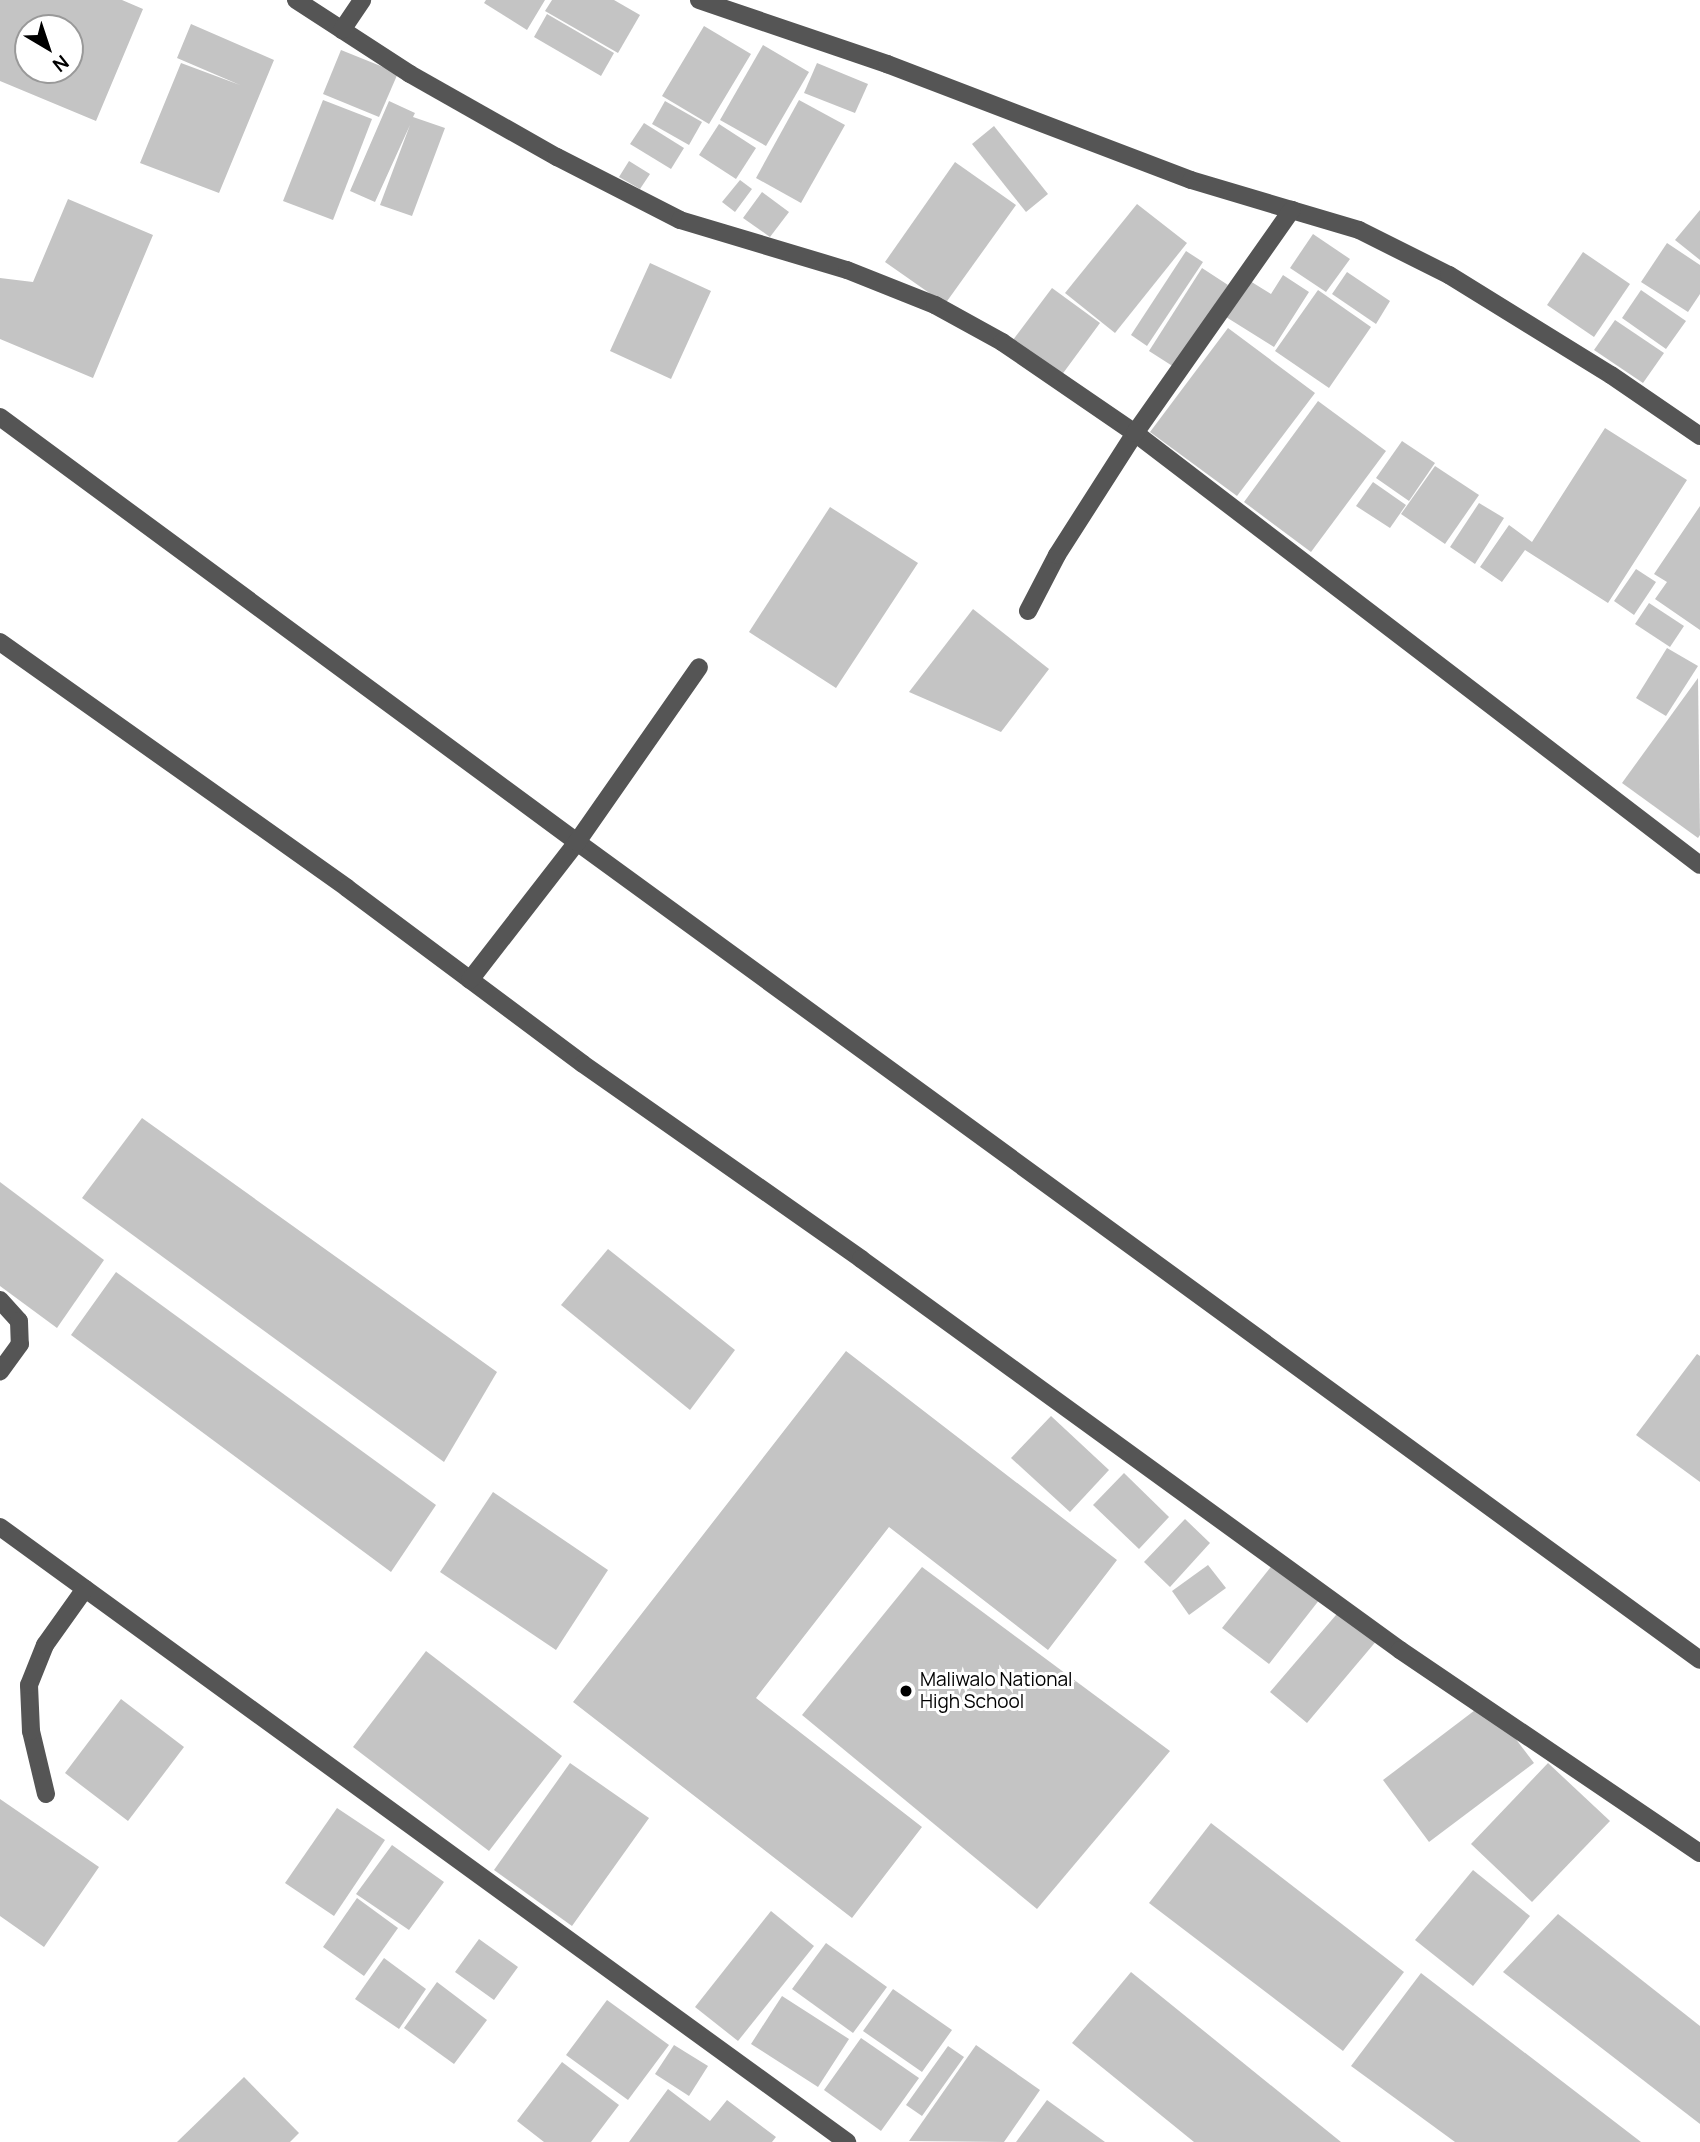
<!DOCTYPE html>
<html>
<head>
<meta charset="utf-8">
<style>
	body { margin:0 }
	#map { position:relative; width:1700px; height:2142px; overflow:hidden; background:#fff; font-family:Manrope,sans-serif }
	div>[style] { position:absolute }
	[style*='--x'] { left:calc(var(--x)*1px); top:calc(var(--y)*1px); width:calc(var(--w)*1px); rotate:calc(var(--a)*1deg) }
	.building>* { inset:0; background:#c4c4c4 }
	.minor>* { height:18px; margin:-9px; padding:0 9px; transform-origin:9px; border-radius:9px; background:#555 }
	.dots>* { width:19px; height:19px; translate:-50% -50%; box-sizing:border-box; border:4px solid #fff; border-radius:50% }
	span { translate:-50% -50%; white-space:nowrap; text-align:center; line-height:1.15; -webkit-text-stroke:6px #fff; paint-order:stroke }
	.poi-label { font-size:19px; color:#000 }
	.left { translate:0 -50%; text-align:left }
	.north { position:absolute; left:14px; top:14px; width:70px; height:70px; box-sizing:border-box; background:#fff; border:2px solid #999; border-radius:50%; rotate:141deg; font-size:19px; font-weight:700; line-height:28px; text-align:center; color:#000 }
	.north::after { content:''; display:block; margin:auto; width:24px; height:32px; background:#000; clip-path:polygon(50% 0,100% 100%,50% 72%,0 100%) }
</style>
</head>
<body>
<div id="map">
	<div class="building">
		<i style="clip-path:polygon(evenodd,0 0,122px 0,143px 9px,96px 121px,0 81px,0 0,28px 28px,70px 28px,70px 70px,28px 70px,28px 28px)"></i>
		<i style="clip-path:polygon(486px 0,545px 0,527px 30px,484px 3px)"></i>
		<i style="clip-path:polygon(552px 0,614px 0,640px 15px,618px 53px,545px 11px)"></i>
		<i style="clip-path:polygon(547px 14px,614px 53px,601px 76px,534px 37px)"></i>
		<i style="clip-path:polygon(191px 24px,274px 60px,219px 193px,140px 163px,181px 63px,240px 85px,177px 58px)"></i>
		<i style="clip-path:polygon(704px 26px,751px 54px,709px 124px,662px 96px)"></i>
		<i style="clip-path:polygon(763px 45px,809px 72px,766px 146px,720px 120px)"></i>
		<i style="clip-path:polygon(341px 50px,398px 73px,379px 117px,323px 94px)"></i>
		<i style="clip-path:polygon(817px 63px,868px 84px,855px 113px,804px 93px)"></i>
		<i style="clip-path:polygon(323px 100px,372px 119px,333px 220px,283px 201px)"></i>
		<i style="clip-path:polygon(799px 100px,845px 125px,801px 203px,756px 178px)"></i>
		<i style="clip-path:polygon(389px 101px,415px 113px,413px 117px,445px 128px,412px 216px,380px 205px,410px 125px,375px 202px,350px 191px)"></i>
		<i style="clip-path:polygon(665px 101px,702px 122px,689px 145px,652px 124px)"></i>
		<i style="clip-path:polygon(644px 123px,684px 148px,671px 169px,630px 144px)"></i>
		<i style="clip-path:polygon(719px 124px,756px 148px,736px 179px,699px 155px)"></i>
		<i style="clip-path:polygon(994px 126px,1048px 194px,1026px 212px,972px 144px)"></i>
		<i style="clip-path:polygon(629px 161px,650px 174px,640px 189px,619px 177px)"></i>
		<i style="clip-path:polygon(955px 162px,1016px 205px,945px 304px,885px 262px)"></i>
		<i style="clip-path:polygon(740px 180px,752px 189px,735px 212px,722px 202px)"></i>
		<i style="clip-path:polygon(762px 192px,789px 212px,770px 237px,743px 218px)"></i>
		<i style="clip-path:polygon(68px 199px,153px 235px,93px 378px,0 339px,0 278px,33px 282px)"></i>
		<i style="clip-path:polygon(1137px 204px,1187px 243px,1115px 333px,1065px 293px)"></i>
		<i style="clip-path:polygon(1700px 210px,1700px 260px,1675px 240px)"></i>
		<i style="clip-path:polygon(1313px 234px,1350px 259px,1326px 292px,1290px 268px)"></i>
		<i style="clip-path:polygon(1667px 243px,1700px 265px,1700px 294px,1688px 312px,1641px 282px)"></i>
		<i style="clip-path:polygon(1186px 251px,1203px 262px,1147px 346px,1131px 335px)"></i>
		<i style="clip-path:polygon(1583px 252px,1630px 284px,1594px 337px,1547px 305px)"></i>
		<i style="clip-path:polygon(650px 263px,711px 291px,671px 379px,610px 351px)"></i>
		<i style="clip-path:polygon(1202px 268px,1228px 285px,1174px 367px,1149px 351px)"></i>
		<i style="clip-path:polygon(1347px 272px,1390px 301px,1376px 324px,1332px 294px)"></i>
		<i style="clip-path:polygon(1283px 275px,1309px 292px,1274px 347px,1226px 317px,1250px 281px,1271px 294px)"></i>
		<i style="clip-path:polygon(1052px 288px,1100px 323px,1061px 376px,1013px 340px)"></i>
		<i style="clip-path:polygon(1318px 290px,1371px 327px,1329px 388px,1275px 351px)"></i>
		<i style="clip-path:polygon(1641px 290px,1686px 321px,1666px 349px,1622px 318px)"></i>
		<i style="clip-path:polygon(1615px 320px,1664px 353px,1643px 383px,1594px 350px)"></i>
		<i style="clip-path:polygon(1228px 328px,1315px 393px,1237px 496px,1150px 432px)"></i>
		<i style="clip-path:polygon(1318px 401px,1386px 451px,1311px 552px,1244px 502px)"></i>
		<i style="clip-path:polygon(1605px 428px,1687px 480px,1608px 603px,1525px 550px,1502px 582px,1480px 567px,1509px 525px,1532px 542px)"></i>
		<i style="clip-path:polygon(1402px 441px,1435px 463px,1409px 501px,1376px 478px)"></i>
		<i style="clip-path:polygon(1435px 466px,1479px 495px,1445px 544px,1401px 514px)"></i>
		<i style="clip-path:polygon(1373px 482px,1406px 505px,1390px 528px,1356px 506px)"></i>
		<i style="clip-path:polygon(1479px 503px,1504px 518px,1475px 564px,1450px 547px)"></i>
		<i style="clip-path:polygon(1700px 506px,1700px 630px,1655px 599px,1667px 582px,1654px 574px)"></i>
		<i style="clip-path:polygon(830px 507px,918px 563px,836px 688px,749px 632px)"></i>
		<i style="clip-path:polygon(1636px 569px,1656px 582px,1634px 615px,1614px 601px)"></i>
		<i style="clip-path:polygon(1649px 603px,1684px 626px,1670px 647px,1635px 624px)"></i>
		<i style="clip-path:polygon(973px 609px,1049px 669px,1001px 732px,909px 692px)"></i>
		<i style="clip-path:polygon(1667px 648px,1698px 666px,1666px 716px,1636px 698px)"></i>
		<i style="clip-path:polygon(1698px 678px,1700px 835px,1698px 838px,1622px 783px)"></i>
		<i style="clip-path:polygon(142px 1118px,497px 1372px,444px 1462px,82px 1198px)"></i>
		<i style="clip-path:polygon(0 1182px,104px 1260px,57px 1328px,0 1286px)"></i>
		<i style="clip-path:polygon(608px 1249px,735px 1350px,690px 1410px,561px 1305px)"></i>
		<i style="clip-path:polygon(116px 1272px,436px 1505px,391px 1572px,71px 1335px)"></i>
		<i style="clip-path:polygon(846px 1351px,1117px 1560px,1048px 1650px,889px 1527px,756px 1698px,922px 1827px,852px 1918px,573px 1702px)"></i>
		<i style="clip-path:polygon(1697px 1354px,1700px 1356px,1700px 1482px,1636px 1435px)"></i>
		<i style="clip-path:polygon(1051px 1416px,1109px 1470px,1070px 1512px,1011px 1458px)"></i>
		<i style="clip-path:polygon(1124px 1473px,1169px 1517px,1139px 1549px,1093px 1505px)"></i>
		<i style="clip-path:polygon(493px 1492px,608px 1570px,556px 1650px,440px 1572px)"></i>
		<i style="clip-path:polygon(1185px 1519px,1210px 1543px,1170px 1587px,1144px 1562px)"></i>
		<i style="clip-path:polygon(1274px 1563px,1320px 1599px,1269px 1664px,1222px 1628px)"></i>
		<i style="clip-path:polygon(1208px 1565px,1226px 1588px,1189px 1615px,1172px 1591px)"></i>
		<i style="clip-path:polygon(922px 1567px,1170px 1751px,1037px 1909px,802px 1715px)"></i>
		<i style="clip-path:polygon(1342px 1608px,1378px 1639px,1307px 1723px,1270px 1692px)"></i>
		<i style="clip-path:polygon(426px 1651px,562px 1756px,489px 1851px,353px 1747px)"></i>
		<i style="clip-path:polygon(121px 1699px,184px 1747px,128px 1821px,65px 1773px)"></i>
		<i style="clip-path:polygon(1487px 1701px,1534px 1763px,1429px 1842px,1383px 1780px)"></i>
		<i style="clip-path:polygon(570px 1763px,649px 1818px,572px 1926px,494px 1870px)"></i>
		<i style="clip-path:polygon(1548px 1763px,1610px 1821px,1532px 1902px,1471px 1844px)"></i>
		<i style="clip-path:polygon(0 1799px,99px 1867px,44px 1947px,0 1916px)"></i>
		<i style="clip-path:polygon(337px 1808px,385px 1840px,334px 1916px,285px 1883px)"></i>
		<i style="clip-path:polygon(1211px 1823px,1404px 1972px,1343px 2051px,1149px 1903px)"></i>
		<i style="clip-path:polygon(392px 1845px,444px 1882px,409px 1930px,356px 1894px)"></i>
		<i style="clip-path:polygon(1473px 1870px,1530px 1916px,1473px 1986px,1415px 1940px)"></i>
		<i style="clip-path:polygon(357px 1898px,398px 1928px,364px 1976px,323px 1947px)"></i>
		<i style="clip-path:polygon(771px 1911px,814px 1946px,738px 2041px,695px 2007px)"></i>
		<i style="clip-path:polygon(1558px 1914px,1700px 2026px,1700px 2124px,1503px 1972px)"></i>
		<i style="clip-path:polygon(479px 1939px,518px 1967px,494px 2000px,455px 1972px)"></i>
		<i style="clip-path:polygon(826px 1943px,887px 1987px,853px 2033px,792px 1989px)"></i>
		<i style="clip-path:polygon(384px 1958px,426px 1989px,399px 2029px,355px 1999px)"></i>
		<i style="clip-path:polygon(1131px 1972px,1341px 2142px,1194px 2142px,1072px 2043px)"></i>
		<i style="clip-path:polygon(1421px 1973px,1641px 2142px,1455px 2142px,1351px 2066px)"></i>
		<i style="clip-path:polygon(437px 1982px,487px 2020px,454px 2064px,404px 2028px)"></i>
		<i style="clip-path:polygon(893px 1989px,952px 2030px,922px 2072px,863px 2031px)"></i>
		<i style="clip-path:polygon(782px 1996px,849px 2039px,818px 2087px,751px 2044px)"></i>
		<i style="clip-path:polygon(607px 2000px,669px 2045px,628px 2100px,566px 2055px)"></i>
		<i style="clip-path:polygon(861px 2038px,919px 2078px,881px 2131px,824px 2090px)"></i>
		<i style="clip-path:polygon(674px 2045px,708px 2066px,689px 2096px,655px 2074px)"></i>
		<i style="clip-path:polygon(976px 2045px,1040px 2090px,1004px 2142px,909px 2141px)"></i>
		<i style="clip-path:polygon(948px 2046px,964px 2057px,922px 2116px,906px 2105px)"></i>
		<i style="clip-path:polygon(562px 2062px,619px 2105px,591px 2142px,544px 2142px,517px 2121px)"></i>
		<i style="clip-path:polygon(244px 2077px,299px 2133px,290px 2142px,177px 2142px)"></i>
		<i style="clip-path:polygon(668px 2089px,710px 2121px,727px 2100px,776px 2137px,772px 2142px,629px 2142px)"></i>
		<i style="clip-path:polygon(1047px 2100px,1105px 2142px,1016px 2142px)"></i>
	</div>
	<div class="minor">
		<i style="--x:296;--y:0;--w:136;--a:33"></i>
		<i style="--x:410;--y:74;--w:169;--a:29.5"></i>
		<i style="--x:557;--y:157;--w:138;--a:27.1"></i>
		<i style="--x:680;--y:220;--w:174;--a:16.7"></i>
		<i style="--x:847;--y:270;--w:95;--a:21.7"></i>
		<i style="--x:935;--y:305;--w:77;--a:28.9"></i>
		<i style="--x:1002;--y:342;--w:161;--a:34.4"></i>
		<i style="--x:1135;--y:433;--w:711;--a:37.4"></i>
		<i style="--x:699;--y:0;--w:199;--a:18.8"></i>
		<i style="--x:887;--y:64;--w:325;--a:20.9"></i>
		<i style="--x:1191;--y:180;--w:175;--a:16.6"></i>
		<i style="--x:1359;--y:230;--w:101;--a:26.6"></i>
		<i style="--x:1449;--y:275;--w:190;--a:31.7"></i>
		<i style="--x:1611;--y:375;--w:108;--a:34.4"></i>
		<i style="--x:342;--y:30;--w:36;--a:-56"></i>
		<i style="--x:0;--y:417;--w:717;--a:36.37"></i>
		<i style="--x:577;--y:842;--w:1389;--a:36.07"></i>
		<i style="--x:1028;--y:611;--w:63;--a:-62.6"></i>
		<i style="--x:1057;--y:555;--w:145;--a:-57.4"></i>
		<i style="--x:1135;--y:433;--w:273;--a:-54.9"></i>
		<i style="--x:0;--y:642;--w:425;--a:35.3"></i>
		<i style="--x:347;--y:888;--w:294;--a:36.7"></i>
		<i style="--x:583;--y:1064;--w:340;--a:35"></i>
		<i style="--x:861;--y:1259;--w:666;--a:35.96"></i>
		<i style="--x:1400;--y:1650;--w:362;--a:34.1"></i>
		<i style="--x:470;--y:980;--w:175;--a:-52.2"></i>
		<i style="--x:577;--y:842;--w:213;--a:-55.1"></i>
		<i style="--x:0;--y:1300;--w:28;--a:48"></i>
		<i style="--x:19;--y:1321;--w:23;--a:88"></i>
		<i style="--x:20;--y:1344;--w:34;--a:126"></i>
		<i style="--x:0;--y:1527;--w:1047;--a:35.98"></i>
		<i style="--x:46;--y:1794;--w:65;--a:-103.4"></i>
		<i style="--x:31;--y:1731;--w:46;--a:-92.5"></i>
		<i style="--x:29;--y:1685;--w:43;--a:-68.2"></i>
		<i style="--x:45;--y:1645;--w:69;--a:-54.5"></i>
	</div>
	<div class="dots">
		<i style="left:906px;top:1691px;background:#000"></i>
	</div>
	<div class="poi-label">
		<span class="left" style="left:920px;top:1691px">Maliwalo National<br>High School</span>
	</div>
	<div class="north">N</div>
</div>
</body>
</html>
